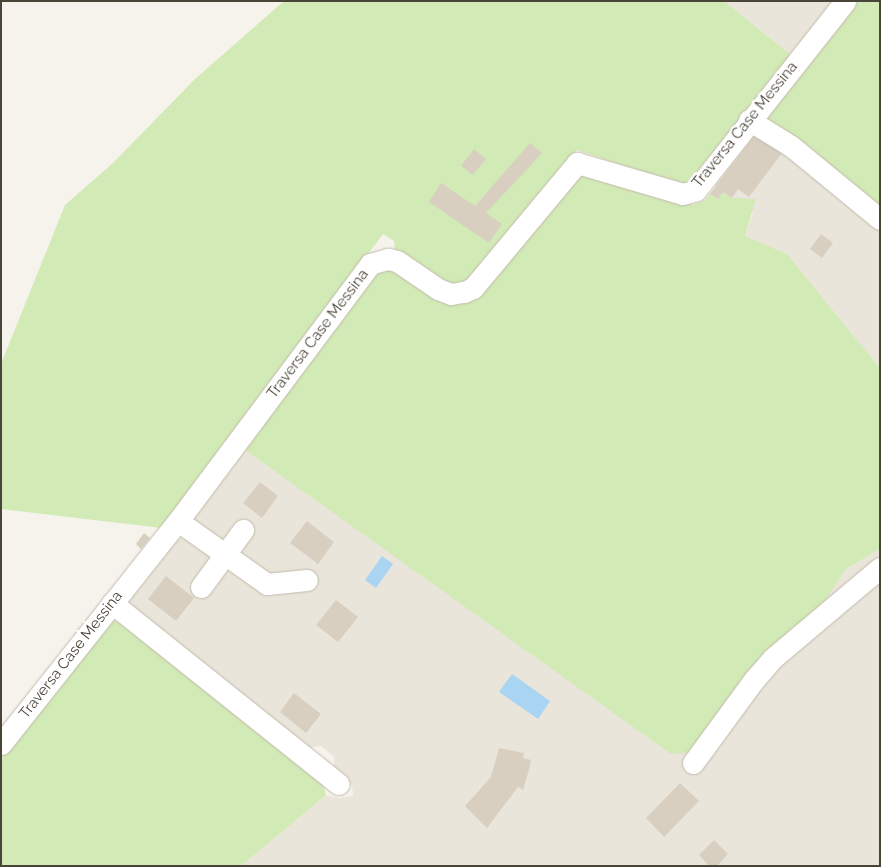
<!DOCTYPE html>
<html>
<head>
<meta charset="utf-8">
<style>
	body { margin:0 }
	#map { position:relative; width:881px; height:867px; overflow:hidden; background:#f6f3ec; font-family:Raleway,sans-serif }
	div>[style] { position:absolute }
	[style*='--x'] { left:calc(var(--x)*1px); top:calc(var(--y)*1px); width:calc(var(--w)*1px); rotate:calc(var(--a)*1deg) }
	.residential>* { inset:0; background:#eae5da }
	.green>* { inset:0; background:#d2eab5 }
	.water>* { inset:0; background:#a9d4f2 }
	.building>* { inset:0; background:#d8cfc1 }
	.roads { filter:drop-shadow(0 0 1px #c2bbae) drop-shadow(0 0 1px #c2bbae) }
	.minor>* { height:21px; margin:-10.5px; padding:0 10.5px; transform-origin:10.5px; border-radius:10.5px; background:#fff }
	span { translate:-50% -50%; white-space:nowrap; text-align:center; line-height:1.15; -webkit-text-stroke:4.5px #fff; paint-order:stroke }
	.street-label { font-size:15px; color:#4b4439 }
	.frame { position:absolute; inset:0; border:2px solid #4b4439; pointer-events:none }
</style>
</head>
<body>
<div id="map">
	<div class="residential">
		<i style="clip-path:polygon(724px 1px,850px 1px,880px 209px,880px 368px,787px 254px,745px 236px,753px 212px,718px 199px,710px 194px,716px 186px,699px 173px,791px 55px)"></i>
		<i style="clip-path:polygon(241px 447px,831px 591px,846px 569px,880px 549px,880px 866px,241px 866px,326px 795px,339px 798px,353px 796px,352px 785px,334px 770px,334px 757px,321px 746px,306px 748px,133px 612px,128px 595px,170px 540px,188px 538px,196px 524px,192px 512px)"></i>
	</div>
	<div class="green">
		<i style="clip-path:polygon(284px 1px,724px 1px,791px 55px,687px 184px,675px 183px,577px 150px,469px 281px,448px 284px,395px 250px,394px 241px,383px 234px,162px 528px,1px 509px,1px 364px,65px 205px,113px 163px,195px 79px)"></i>
		<i style="clip-path:polygon(850px 1px,880px 1px,880px 209px,760px 116px)"></i>
		<i style="clip-path:polygon(581px 172px,693px 205px,705px 200px,710px 194px,718px 199px,723px 192px,732px 198px,756px 199px,745px 236px,787px 254px,880px 368px,880px 549px,846px 569px,823px 603px,692px 752px,671px 754px,241px 447px,371px 275px,379px 270px,396px 269px,446px 303px,468px 303px)"></i>
		<i style="clip-path:polygon(106px 620px,123px 623px,322px 780px,326px 795px,241px 866px,1px 866px,1px 756px)"></i>
	</div>
	<div class="water">
		<i style="clip-path:polygon(382px 556px,393px 564px,376px 588px,365px 580px)"></i>
		<i style="clip-path:polygon(512px 674px,550px 701px,538px 719px,499px 692px)"></i>
	</div>
	<div class="building">
		<i style="clip-path:polygon(756px 134px,782px 153px,749px 197px,738px 189px,732px 198px,723px 192px,718px 199px,710px 194px)"></i>
		<i style="clip-path:polygon(530px 143px,542px 153px,486px 213px,502px 224px,489px 243px,429px 202px,441px 183px,475px 206px)"></i>
		<i style="clip-path:polygon(474px 149px,486px 159px,473px 175px,461px 166px)"></i>
		<i style="clip-path:polygon(821px 234px,833px 243px,822px 258px,810px 249px)"></i>
		<i style="clip-path:polygon(260px 482px,278px 496px,262px 518px,243px 503px)"></i>
		<i style="clip-path:polygon(307px 521px,334px 542px,318px 564px,290px 543px)"></i>
		<i style="clip-path:polygon(144px 533px,150px 538px,141px 549px,136px 544px)"></i>
		<i style="clip-path:polygon(166px 576px,194px 598px,176px 621px,148px 599px)"></i>
		<i style="clip-path:polygon(336px 600px,358px 617px,338px 642px,316px 625px)"></i>
		<i style="clip-path:polygon(294px 693px,321px 714px,306px 733px,280px 712px)"></i>
		<i style="clip-path:polygon(499px 748px,524px 753px,523px 758px,531px 760px,530px 766px,523px 790px,518px 787px,487px 828px,465px 806px,491px 777px)"></i>
		<i style="clip-path:polygon(680px 783px,699px 801px,664px 837px,646px 818px)"></i>
		<i style="clip-path:polygon(714px 840px,728px 854px,717px 866px,709px 866px,699px 855px)"></i>
	</div>
	<div class="roads">
		<div class="minor">
			<i style="--x:749;--y:120;--w:49;--a:31.8"></i>
			<i style="--x:791;--y:146;--w:115;--a:39.4"></i>
			<i style="--x:178;--y:521;--w:109;--a:35.3"></i>
			<i style="--x:267;--y:584;--w:40;--a:-5.7"></i>
			<i style="--x:201;--y:587;--w:71;--a:-53.6"></i>
			<i style="--x:112;--y:603;--w:290;--a:38.6"></i>
			<i style="--x:1;--y:744;--w:285;--a:-51.6"></i>
			<i style="--x:178;--y:521;--w:321;--a:-53.2"></i>
			<i style="--x:370;--y:264;--w:19;--a:-16"></i>
			<i style="--x:388;--y:259;--w:9;--a:13"></i>
			<i style="--x:397;--y:261;--w:50;--a:34.3"></i>
			<i style="--x:438;--y:289;--w:14;--a:21"></i>
			<i style="--x:451;--y:294;--w:13;--a:-9"></i>
			<i style="--x:464;--y:292;--w:10;--a:-24"></i>
			<i style="--x:473;--y:288;--w:163;--a:-50.2"></i>
			<i style="--x:577;--y:163;--w:110;--a:16.3"></i>
			<i style="--x:683;--y:194;--w:14;--a:-17"></i>
			<i style="--x:696;--y:190;--w:241;--a:-51.7"></i>
			<i style="--x:693;--y:763;--w:102;--a:-53.8"></i>
			<i style="--x:753;--y:681;--w:30;--a:-49"></i>
			<i style="--x:773;--y:658;--w:140;--a:-40.1"></i>
		</div>
	</div>
	<div class="street-label">
		<span style="left:745px;top:125px;rotate:-51deg">Traversa Case Messina</span>
		<span style="left:318px;top:334px;rotate:-53deg">Traversa Case Messina</span>
		<span style="left:71px;top:655px;rotate:-52deg">Traversa Case Messina</span>
	</div>
	<div class="frame"></div>
</div>
</body>
</html>
